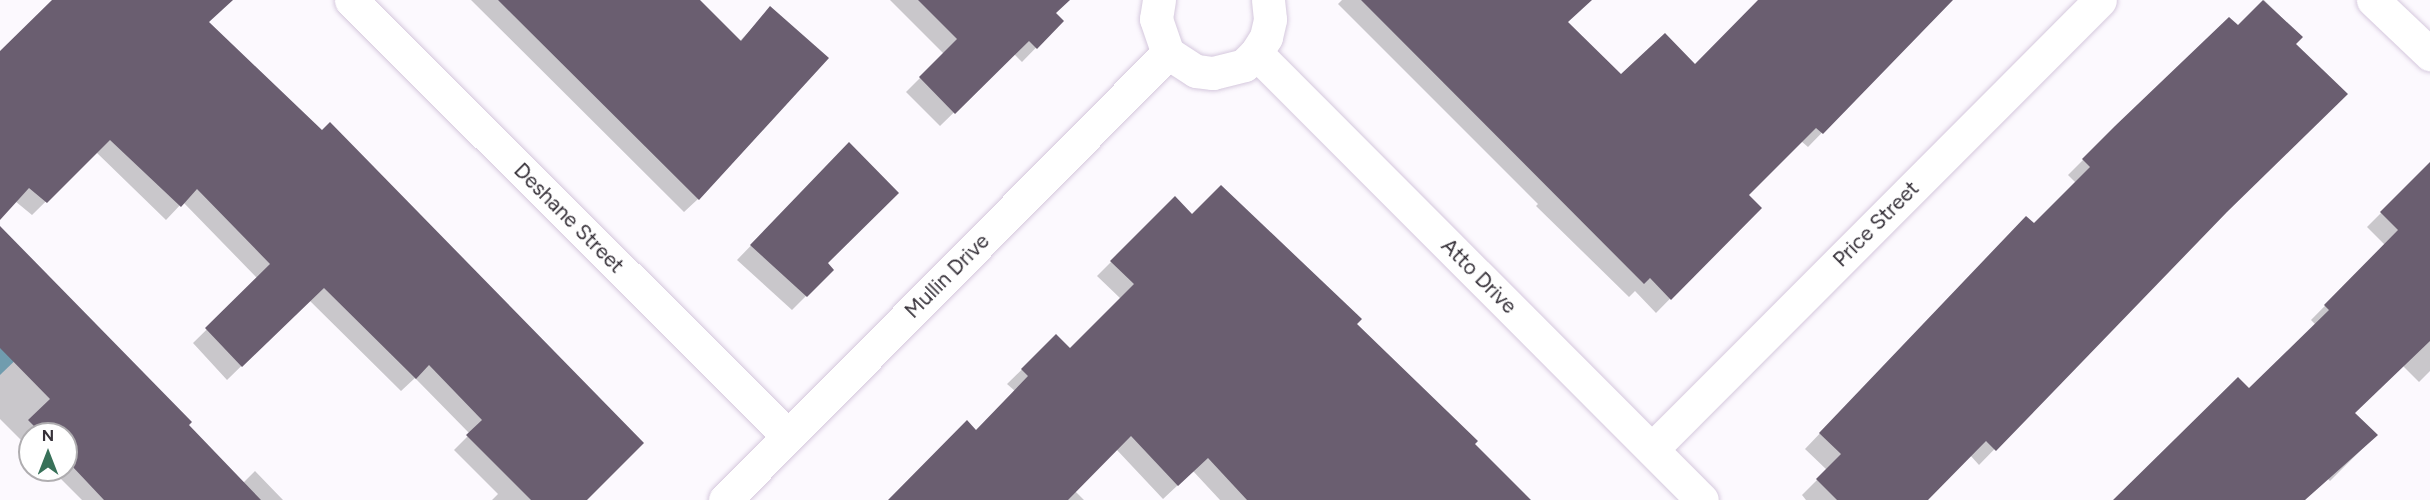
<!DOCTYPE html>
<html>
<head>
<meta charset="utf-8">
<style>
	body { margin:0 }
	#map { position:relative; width:2430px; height:500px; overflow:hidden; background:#fcf9fe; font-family:Figtree,sans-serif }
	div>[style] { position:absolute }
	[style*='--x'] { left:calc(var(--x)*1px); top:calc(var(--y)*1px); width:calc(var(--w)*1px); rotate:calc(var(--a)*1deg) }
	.water>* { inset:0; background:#8dc3da }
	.shadow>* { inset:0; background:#0003 }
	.building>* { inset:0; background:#6a5e70 }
	.roads { filter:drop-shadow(0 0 2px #d5c8dd) drop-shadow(0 0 2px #d5c8dd) }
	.minor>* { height:33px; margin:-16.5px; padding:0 16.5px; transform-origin:16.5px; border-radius:16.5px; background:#fff }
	span { translate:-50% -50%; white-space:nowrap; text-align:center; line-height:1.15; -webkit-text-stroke:6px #fff; paint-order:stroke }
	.street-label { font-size:21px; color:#363139 }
	.north { position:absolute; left:18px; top:422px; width:60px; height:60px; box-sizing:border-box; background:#fff; border:2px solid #afadb0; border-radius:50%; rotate:0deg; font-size:16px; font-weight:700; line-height:24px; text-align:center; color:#363139 }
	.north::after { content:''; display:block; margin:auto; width:21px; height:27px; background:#387159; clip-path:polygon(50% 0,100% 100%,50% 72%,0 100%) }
</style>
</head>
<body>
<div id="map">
	<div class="water">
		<i style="clip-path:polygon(0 326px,26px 350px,0 375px)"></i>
	</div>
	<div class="shadow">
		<i style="clip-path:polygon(55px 0,206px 0,207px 23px,569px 500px,492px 500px,498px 494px,454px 450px,470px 434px,415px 378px,401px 391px,309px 300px,227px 380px,193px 343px,258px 279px,183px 202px,166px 220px,96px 152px,32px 215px,15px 201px,0 218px,0 55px)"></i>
		<i style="clip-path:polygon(471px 0,698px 0,739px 42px,771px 8px,698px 199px,684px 212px)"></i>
		<i style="clip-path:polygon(890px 0,1043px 0,1062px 21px,1022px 62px,1014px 54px,940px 126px,906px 92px,944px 54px)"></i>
		<i style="clip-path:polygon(1342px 0,1576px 0,1566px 23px,1621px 76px,1695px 66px,1759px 0,1951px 0,1808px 147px,1801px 141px,1746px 195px,1759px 208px,1656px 313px,1635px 291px,1629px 297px,1536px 206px,1538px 204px,1338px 4px)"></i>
		<i style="clip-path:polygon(2264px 0,2301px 37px,2294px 44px,2218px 219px,1979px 465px,1970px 455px,1926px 500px,1806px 500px,1802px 495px,1827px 470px,1805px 449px,2011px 233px,2034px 226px,2076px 183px,2068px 175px,2116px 127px,2238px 27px)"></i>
		<i style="clip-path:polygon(835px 158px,826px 263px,832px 270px,792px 310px,737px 260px)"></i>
		<i style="clip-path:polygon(2424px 170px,2430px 176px,2430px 371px,2419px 382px,2403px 366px,2353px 413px,2376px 435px,2330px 481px,2326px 477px,2304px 500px,2115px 500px,2238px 379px,2249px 390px,2316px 325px,2311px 320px,2385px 245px,2367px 227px)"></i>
		<i style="clip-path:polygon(1175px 198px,1192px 216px,1355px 324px,1528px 500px,1220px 500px,1193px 471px,1163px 499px,1116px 449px,1075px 491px,1084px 500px,889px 500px,975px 432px,1015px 391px,1007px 384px,1056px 336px,1070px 350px,1121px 299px,1097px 276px)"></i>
		<i style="clip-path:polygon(0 229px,243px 483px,255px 471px,283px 500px,82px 500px,52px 470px,66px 470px,66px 434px,30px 434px,30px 449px,0 419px)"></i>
	</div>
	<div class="building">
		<i style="clip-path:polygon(52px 0,233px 0,209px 22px,322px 130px,330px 122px,644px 443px,587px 500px,531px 500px,466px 435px,482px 420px,429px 365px,416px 379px,324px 288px,242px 367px,205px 328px,270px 264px,197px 189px,181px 207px,110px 140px,47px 203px,29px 188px,0 220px,0 51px)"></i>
		<i style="clip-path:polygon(498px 0,700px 0,741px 41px,770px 6px,829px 58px,699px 200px)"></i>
		<i style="clip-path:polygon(918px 0,1070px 0,1056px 13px,1064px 21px,1037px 49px,1029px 41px,955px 114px,919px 77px,957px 39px)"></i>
		<i style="clip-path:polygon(1361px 0,1592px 0,1568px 22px,1621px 74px,1665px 33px,1695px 64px,1758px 0,1953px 0,1823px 134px,1816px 128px,1749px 195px,1762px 208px,1671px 300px,1650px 278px,1644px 284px)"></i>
		<i style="clip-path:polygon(2263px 0,2303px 37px,2296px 44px,2348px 94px,2227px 212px,1996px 451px,1986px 441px,1928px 500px,1837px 500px,1816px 479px,1841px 454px,1819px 433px,2026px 216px,2034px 223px,2090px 167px,2082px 159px,2115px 126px,2229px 17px,2238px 25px)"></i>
		<i style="clip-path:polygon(849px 142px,899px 193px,828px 263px,834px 270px,807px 297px,750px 245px)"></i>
		<i style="clip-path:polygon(2430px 162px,2430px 341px,2355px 413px,2378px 435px,2305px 500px,2113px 500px,2238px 377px,2249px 388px,2329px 310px,2324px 305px,2398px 230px,2380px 212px)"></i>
		<i style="clip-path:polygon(1221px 185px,1362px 319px,1357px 324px,1478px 441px,1475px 444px,1531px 500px,1247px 500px,1208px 458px,1178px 486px,1131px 436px,1068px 500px,888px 500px,967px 420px,976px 430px,1028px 376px,1021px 369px,1056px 334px,1070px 348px,1134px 284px,1110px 261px,1175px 196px,1192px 214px)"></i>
		<i style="clip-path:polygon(0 226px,192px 422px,189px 425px,261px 500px,104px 500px,71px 465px,66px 459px,66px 434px,42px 434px,28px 420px,50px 399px,0 348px)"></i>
	</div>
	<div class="roads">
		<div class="minor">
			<i style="--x:351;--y:0;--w:617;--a:44.93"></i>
			<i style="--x:1159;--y:0;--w:19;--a:99"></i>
			<i style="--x:1156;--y:19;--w:36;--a:71"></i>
			<i style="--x:1168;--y:53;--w:33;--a:33"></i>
			<i style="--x:1196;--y:71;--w:17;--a:7"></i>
			<i style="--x:1213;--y:73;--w:32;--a:-14"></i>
			<i style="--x:1244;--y:65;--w:17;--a:-45"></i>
			<i style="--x:1256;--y:53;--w:19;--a:-58"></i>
			<i style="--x:1266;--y:37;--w:18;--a:-77"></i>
			<i style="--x:1270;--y:19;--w:19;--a:-96"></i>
			<i style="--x:2373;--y:0;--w:79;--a:43.5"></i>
			<i style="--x:1256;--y:53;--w:631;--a:45.06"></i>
			<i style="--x:1652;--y:449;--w:634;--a:-45.06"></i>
			<i style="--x:725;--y:500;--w:629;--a:-45.26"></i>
		</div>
	</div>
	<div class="street-label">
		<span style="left:569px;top:218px;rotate:45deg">Deshane Street</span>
		<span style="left:1876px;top:224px;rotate:-45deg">Price Street</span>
		<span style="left:947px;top:276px;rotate:-45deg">Mullin Drive</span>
		<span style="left:1479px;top:276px;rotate:45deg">Atto Drive</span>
	</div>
	<div class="north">N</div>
</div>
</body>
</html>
